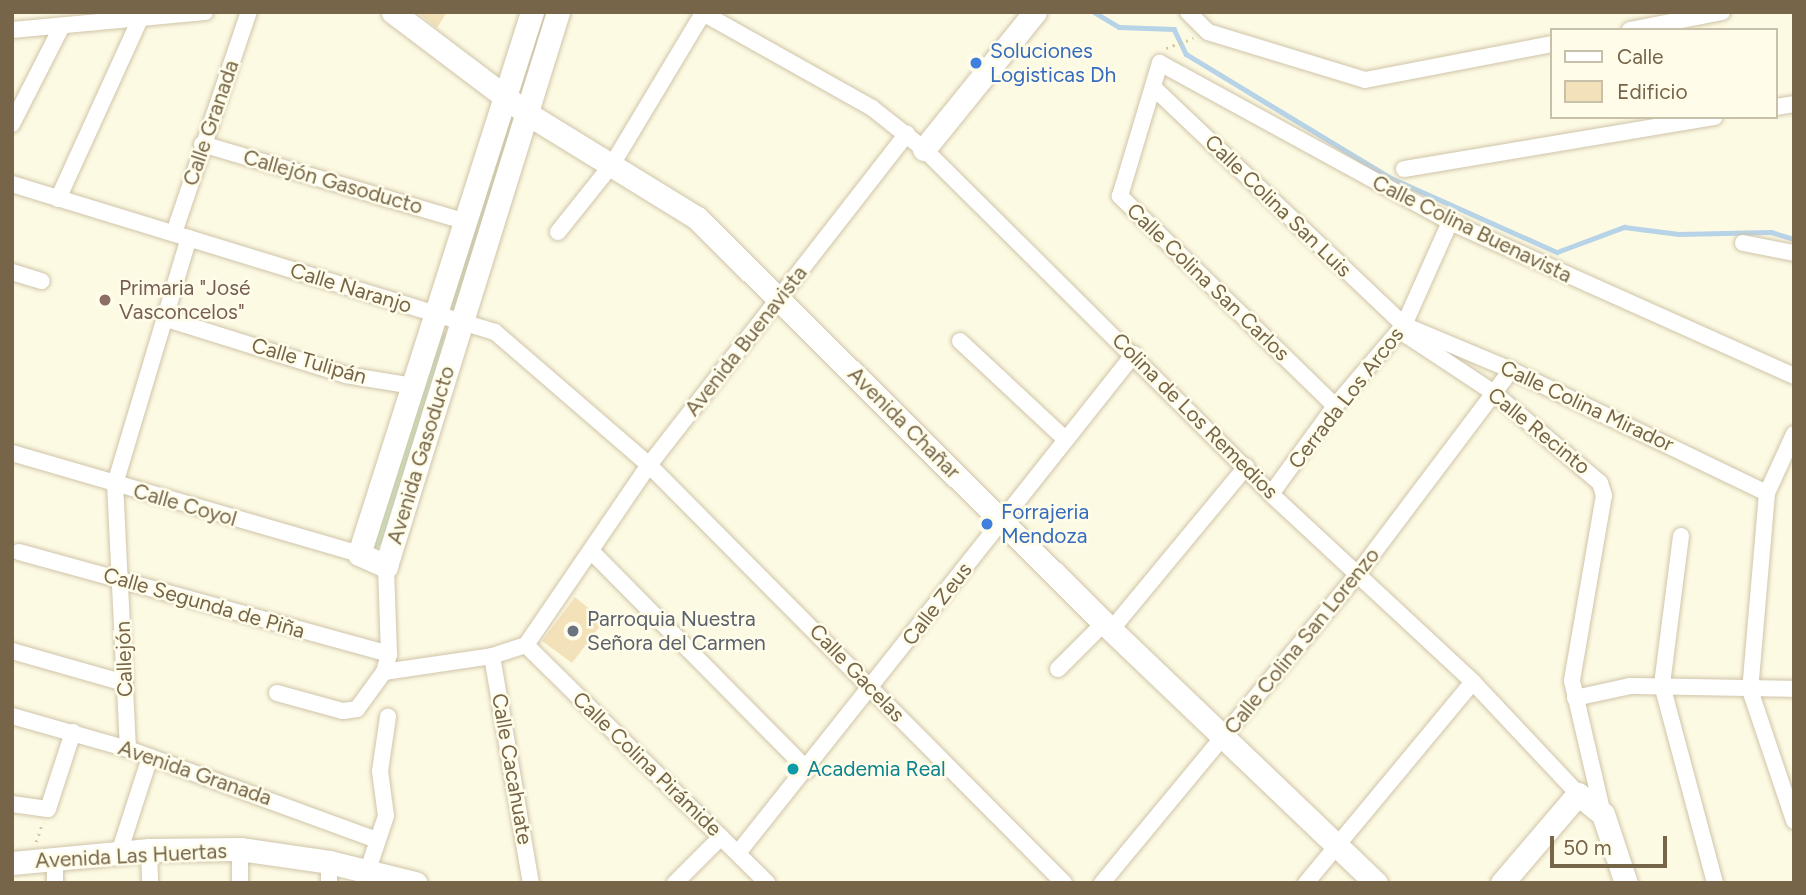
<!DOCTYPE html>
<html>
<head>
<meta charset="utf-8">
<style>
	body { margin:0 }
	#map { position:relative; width:1806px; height:895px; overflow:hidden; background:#fdfae3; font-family:Figtree,sans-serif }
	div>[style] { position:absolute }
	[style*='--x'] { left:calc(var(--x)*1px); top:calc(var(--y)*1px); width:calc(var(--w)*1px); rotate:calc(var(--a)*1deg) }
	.green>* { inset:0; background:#c6ebc1 }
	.stream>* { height:4.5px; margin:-2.25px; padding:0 2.25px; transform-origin:2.25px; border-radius:2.25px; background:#b7d3e7 }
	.building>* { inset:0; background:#f3e1b9 }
	.path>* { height:2.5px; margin-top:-1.25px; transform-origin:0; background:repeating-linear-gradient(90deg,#d8c59d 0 2px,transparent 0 7px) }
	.roads { filter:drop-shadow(0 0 2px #cfc4a9) drop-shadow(0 0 2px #cfc4a9) }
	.street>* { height:16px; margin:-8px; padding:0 8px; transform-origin:8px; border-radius:8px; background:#fff }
	.secondary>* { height:23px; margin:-11.5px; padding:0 11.5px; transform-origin:11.5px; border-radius:11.5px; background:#fff }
	.dots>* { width:19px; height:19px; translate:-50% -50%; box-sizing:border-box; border:4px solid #fffdea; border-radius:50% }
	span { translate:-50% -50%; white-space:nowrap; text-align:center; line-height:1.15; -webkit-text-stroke:5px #fffdea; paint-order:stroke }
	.shop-label { font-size:21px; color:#366cbe }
	.left { translate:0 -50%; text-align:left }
	.street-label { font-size:21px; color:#766548 }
	.education-label { font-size:21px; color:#785e54 }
	.worship-label { font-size:21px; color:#5b616d }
	.culture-label { font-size:21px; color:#0d838f }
	.frame { position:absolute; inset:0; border:14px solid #766548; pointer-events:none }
	.legend { position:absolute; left:1550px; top:28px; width:228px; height:91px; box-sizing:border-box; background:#fffdea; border:2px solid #c8c0a9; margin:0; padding:9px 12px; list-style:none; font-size:21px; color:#766548 }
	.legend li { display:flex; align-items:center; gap:14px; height:35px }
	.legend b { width:35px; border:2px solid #c8c0a9 }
	.scale { position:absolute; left:1550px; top:836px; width:117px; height:32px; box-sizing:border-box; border:4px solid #766548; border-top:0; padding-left:9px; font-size:21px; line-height:24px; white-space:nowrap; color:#766548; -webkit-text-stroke:5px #fffdea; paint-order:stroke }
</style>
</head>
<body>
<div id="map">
	<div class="green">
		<i style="clip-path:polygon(512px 112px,521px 119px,461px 311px,445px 311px)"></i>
		<i style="clip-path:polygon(443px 332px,449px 334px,390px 537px,372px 552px,436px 337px)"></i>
	</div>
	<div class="stream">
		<i style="--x:1094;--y:12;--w:29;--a:31"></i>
		<i style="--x:1119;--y:27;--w:55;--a:2.1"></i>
		<i style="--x:1174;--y:29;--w:28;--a:64"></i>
		<i style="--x:1186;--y:54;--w:237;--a:31.2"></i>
		<i style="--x:1389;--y:177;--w:184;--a:24.1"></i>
		<i style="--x:1557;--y:252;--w:72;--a:-20.5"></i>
		<i style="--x:1624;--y:227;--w:55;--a:7.3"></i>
		<i style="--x:1679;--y:234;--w:92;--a:-1.2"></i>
		<i style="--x:1771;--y:232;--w:24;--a:17"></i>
	</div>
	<div class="building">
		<i style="clip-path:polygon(417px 12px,447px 12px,437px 28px)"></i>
		<i style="clip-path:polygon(575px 597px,604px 621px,572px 663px,542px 641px)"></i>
	</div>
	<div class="path">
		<i style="--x:1166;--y:48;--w:29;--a:-20"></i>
		<i style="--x:36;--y:842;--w:21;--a:-71"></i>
	</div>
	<div class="roads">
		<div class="street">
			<i style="--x:701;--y:12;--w:196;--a:29.3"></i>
			<i style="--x:872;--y:108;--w:66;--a:38.3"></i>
			<i style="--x:924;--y:149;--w:489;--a:44.8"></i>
			<i style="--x:1271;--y:494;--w:276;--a:42.9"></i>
			<i style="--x:1473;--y:682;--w:154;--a:46.8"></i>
			<i style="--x:1188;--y:12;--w:28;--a:45"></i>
			<i style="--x:1208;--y:32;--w:164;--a:17"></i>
			<i style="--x:1365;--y:80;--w:190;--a:-10.9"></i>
			<i style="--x:12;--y:30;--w:194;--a:-5.3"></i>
			<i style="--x:1630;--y:30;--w:94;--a:-11.1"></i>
			<i style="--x:1153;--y:87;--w:346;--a:43.5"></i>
			<i style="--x:1404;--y:325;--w:12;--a:70"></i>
			<i style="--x:1408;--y:336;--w:103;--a:33.5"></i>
			<i style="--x:1494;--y:393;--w:139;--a:40.3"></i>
			<i style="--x:1600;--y:483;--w:13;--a:72"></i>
			<i style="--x:1604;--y:495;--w:189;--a:99.8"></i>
			<i style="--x:1572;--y:681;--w:137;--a:76.9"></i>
			<i style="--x:1776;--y:107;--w:18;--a:-9"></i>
			<i style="--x:12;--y:124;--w:110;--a:-63"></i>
			<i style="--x:202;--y:144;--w:273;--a:16.4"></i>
			<i style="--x:1404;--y:169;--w:315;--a:-9.5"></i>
			<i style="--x:12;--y:184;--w:505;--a:17.04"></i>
			<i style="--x:495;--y:332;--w:203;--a:40.8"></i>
			<i style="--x:649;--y:465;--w:589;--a:45.21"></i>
			<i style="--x:58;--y:199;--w:198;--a:-65.5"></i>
			<i style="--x:558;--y:232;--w:88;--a:-51.4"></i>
			<i style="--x:613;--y:163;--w:175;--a:-59"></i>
			<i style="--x:174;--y:233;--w:233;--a:-71.3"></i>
			<i style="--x:1743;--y:243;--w:52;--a:11.1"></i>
			<i style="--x:12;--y:272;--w:31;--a:17"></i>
			<i style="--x:167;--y:319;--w:188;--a:17.4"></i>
			<i style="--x:346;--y:375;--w:68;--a:9.3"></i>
			<i style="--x:1404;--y:325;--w:116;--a:22.8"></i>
			<i style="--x:1511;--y:370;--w:284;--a:25.7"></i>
			<i style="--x:960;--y:341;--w:142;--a:43"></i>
			<i style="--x:1335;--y:406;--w:301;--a:-135.7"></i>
			<i style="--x:1120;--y:196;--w:139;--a:-73.3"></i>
			<i style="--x:1160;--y:63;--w:331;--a:28.7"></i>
			<i style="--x:1450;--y:222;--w:377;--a:24.1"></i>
			<i style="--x:1794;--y:434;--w:65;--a:114.6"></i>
			<i style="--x:1767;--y:493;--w:198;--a:94.9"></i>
			<i style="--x:1750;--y:690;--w:138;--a:71.4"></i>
			<i style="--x:12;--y:453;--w:361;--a:16.2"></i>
			<i style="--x:1271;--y:494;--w:109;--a:-54"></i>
			<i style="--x:1335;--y:406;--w:106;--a:-49.6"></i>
			<i style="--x:1404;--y:325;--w:113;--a:-65.9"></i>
			<i style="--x:1681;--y:536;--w:150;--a:97.3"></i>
			<i style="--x:1662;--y:685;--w:205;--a:75"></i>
			<i style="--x:19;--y:552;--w:384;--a:15.4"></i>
			<i style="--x:593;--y:553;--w:305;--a:45.3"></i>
			<i style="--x:1111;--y:630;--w:212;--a:-50.4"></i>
			<i style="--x:526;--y:645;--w:218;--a:-55.7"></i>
			<i style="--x:649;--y:465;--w:420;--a:-52.1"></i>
			<i style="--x:526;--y:645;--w:339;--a:44.6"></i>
			<i style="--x:12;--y:651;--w:116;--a:15.9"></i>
			<i style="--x:492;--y:656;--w:230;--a:80.3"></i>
			<i style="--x:1058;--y:669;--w:65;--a:-45"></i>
			<i style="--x:384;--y:672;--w:109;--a:-8.4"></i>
			<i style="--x:492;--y:656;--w:36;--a:-18"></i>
			<i style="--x:277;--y:693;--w:68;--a:15.3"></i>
			<i style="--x:343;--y:711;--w:14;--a:-8"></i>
			<i style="--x:357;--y:709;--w:46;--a:-53.9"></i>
			<i style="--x:384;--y:672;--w:19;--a:-74"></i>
			<i style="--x:389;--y:654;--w:88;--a:-92"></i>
			<i style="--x:1575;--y:698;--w:56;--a:-12.3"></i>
			<i style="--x:1630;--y:686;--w:164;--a:1"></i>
			<i style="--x:12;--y:716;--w:121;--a:15.9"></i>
			<i style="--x:128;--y:749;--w:262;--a:20.1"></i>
			<i style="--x:128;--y:749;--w:265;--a:-92.8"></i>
			<i style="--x:115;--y:484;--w:257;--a:-73.3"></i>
			<i style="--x:12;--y:804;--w:36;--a:8"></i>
			<i style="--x:48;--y:809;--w:81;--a:-72"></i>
			<i style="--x:149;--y:850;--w:33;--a:88"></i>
			<i style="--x:119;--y:853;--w:101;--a:-72.1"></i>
			<i style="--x:738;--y:853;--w:637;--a:-51.56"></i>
			<i style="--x:55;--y:859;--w:24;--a:90"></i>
			<i style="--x:368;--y:870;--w:57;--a:-71.6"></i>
			<i style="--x:386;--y:816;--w:45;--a:-97.6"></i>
			<i style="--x:380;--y:771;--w:55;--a:-81.6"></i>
			<i style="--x:240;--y:883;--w:34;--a:-90"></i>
			<i style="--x:329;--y:883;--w:21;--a:-90"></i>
			<i style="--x:675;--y:883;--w:65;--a:-45"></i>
			<i style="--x:1102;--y:883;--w:403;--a:-50.4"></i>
			<i style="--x:1359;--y:572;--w:253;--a:-53"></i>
			<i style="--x:1306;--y:883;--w:261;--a:-50.3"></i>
		</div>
		<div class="secondary">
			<i style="--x:393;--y:12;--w:169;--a:37.1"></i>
			<i style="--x:528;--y:114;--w:198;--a:31.6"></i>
			<i style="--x:697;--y:218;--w:574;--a:44.86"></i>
			<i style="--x:1104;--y:623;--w:376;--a:43.7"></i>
			<i style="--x:532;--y:12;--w:569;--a:107.7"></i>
			<i style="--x:359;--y:554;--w:30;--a:24"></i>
			<i style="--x:386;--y:566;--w:580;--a:-72.75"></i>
			<i style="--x:924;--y:149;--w:176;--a:-51"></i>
			<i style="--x:12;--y:863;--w:138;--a:-5.4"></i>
			<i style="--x:149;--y:850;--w:91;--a:-0.6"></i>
			<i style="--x:240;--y:849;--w:90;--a:8.3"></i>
			<i style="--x:329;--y:862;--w:89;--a:13.7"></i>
			<i style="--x:1502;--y:883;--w:117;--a:-49.5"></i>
			<i style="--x:1578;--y:794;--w:32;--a:39"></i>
			<i style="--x:1603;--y:814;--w:73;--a:71.6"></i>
		</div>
	</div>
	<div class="dots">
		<i style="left:976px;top:63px;background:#3f7fe0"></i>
		<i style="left:105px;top:300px;background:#8d6e63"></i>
		<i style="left:987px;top:524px;background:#3f7fe0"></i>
		<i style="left:573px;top:631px;background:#6b7280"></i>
		<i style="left:793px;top:769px;background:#0f9aa8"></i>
	</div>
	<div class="shop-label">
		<span class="left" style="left:990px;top:63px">Soluciones<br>Logisticas Dh</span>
		<span class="left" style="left:1001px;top:524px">Forrajeria<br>Mendoza</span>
	</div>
	<div class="street-label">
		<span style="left:211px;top:123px;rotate:-71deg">Calle Granada</span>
		<span style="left:333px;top:182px;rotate:16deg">Callejón Gasoducto</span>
		<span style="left:1278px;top:206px;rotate:44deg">Calle Colina San Luis</span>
		<span style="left:1472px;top:229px;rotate:26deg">Calle Colina Buenavista</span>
		<span style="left:1208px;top:282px;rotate:44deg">Calle Colina San Carlos</span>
		<span style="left:351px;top:288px;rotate:17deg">Calle Naranjo</span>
		<span style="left:746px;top:341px;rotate:-52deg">Avenida Buenavista</span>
		<span style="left:309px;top:361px;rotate:16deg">Calle Tulipán</span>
		<span style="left:1346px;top:398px;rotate:-52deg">Cerrada Los Arcos</span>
		<span style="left:1587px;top:406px;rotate:25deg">Calle Colina Mirador</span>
		<span style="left:1195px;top:416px;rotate:45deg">Colina de Los Remedios</span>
		<span style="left:904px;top:423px;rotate:45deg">Avenida Chañar</span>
		<span style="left:1539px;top:431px;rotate:39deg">Calle Recinto</span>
		<span style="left:421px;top:455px;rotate:-73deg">Avenida Gasoducto</span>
		<span style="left:185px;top:505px;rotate:16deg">Calle Coyol</span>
		<span style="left:204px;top:603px;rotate:16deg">Calle Segunda de Piña</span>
		<span style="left:937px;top:604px;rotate:-52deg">Calle Zeus</span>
		<span style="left:1302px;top:641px;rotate:-51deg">Calle Colina San Lorenzo</span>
		<span style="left:124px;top:659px;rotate:-92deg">Callejón</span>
		<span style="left:857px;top:673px;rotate:46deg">Calle Gacelas</span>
		<span style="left:647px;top:764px;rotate:44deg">Calle Colina Pirámide</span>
		<span style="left:512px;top:769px;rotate:80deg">Calle Cacahuate</span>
		<span style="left:195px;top:773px;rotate:19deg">Avenida Granada</span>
		<span style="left:131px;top:856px;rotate:-3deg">Avenida Las Huertas</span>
	</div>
	<div class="education-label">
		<span class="left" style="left:119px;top:300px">Primaria "José<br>Vasconcelos"</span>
	</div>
	<div class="worship-label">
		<span class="left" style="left:587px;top:631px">Parroquia Nuestra<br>Señora del Carmen</span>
	</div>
	<div class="culture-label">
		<span class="left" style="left:807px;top:769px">Academia Real</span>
	</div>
	<div class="frame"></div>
	<ul class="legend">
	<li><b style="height:9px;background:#fff"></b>Calle</li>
	<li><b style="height:19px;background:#f3e1b9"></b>Edificio</li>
	</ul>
	<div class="scale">50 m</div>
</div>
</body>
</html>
